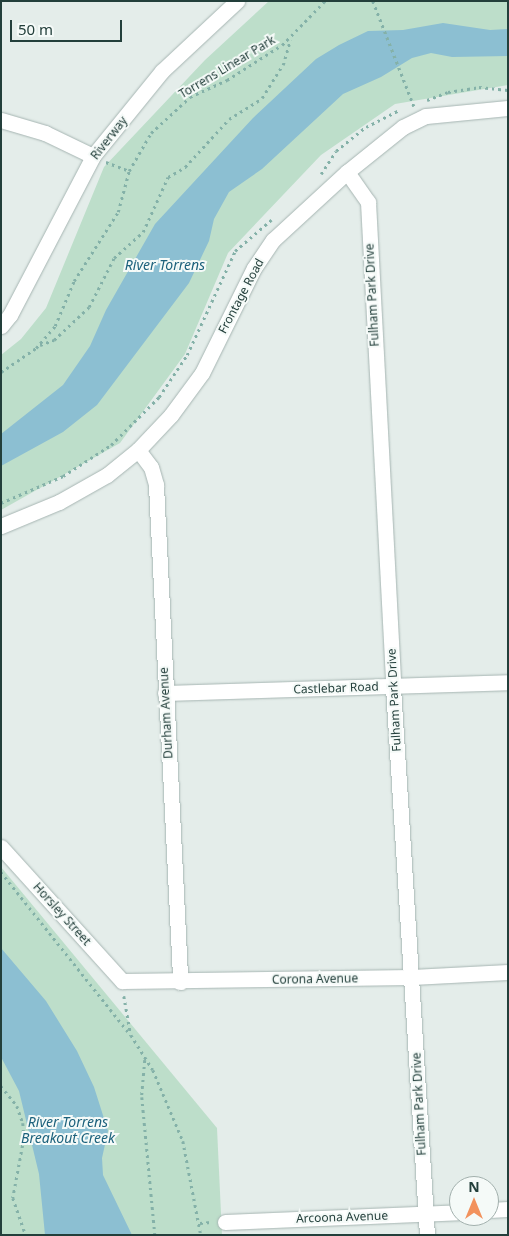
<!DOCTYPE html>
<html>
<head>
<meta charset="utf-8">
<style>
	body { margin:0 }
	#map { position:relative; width:509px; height:1236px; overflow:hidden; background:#e4edea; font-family:"Noto Sans",sans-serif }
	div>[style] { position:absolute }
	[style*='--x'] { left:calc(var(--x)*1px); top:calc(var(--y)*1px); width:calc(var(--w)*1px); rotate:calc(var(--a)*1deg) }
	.green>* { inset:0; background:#bddeca }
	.water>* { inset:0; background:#8cbfd2 }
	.path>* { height:2.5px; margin-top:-1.25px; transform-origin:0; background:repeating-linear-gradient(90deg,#84b1a8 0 2.5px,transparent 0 6.5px) }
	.roads { filter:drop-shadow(0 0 1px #a6b5b2) drop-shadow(0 0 1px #a6b5b2) }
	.minor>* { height:15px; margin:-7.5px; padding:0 7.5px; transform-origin:7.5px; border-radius:7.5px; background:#fff }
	span { translate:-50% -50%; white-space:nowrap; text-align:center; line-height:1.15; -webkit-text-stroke:4px #f5faf8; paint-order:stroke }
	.street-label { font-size:12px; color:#233f3b }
	.water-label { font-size:14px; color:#1c617c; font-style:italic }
	.frame { position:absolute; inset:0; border:2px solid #233f3b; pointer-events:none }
	.north { position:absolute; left:449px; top:1176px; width:50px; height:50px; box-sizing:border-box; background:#f5faf8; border:1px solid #a1afac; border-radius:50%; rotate:0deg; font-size:14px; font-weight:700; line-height:20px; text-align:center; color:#233f3b }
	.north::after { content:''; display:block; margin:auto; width:18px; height:22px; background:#f2925d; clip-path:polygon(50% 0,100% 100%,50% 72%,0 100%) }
	.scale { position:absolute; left:10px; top:20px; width:112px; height:22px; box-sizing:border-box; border:2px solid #233f3b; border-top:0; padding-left:6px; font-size:15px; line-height:18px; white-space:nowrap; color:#233f3b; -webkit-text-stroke:4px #f5faf8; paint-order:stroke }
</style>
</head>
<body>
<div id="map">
	<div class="green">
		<i style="clip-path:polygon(269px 1px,508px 1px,508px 85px,395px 104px,321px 155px,228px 253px,185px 354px,120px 443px,1px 510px,1px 355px,21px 339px,46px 308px,104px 167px,205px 60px)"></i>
		<i style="clip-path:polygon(1px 867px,217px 1128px,222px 1235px,1px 1235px)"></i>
	</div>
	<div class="water">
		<i style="clip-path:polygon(443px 23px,490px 30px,508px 29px,508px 56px,452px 57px,431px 53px,412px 58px,381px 77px,343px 94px,262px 169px,229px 192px,214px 219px,209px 241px,189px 283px,97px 405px,63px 432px,1px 466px,1px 434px,63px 385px,90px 346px,106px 310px,155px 224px,253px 118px,316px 59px,339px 45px,368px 31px,403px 30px)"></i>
		<i style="clip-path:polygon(1px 948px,46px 1001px,77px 1051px,94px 1087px,108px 1131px,102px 1158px,103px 1175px,132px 1235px,45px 1235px,39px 1174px,19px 1091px,1px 1057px)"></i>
	</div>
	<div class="path">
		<i style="--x:373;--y:1;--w:113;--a:68.7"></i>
		<i style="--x:427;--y:100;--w:22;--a:-21"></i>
		<i style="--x:448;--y:92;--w:31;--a:-9"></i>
		<i style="--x:479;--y:87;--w:29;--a:6"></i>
		<i style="--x:106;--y:162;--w:25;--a:21"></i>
		<i style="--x:321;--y:174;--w:27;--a:-57"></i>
		<i style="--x:336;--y:151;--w:38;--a:-39"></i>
		<i style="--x:366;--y:127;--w:36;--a:-27"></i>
		<i style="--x:40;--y:345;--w:15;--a:-20"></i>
		<i style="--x:54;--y:340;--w:48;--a:-43.3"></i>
		<i style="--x:89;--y:307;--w:55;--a:-63"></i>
		<i style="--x:114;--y:258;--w:39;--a:-42"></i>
		<i style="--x:143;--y:232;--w:60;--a:-65.6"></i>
		<i style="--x:168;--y:177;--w:20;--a:-30"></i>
		<i style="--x:185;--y:167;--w:65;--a:-47.5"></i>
		<i style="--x:229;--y:119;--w:39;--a:-32"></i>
		<i style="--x:262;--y:98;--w:39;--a:-58"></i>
		<i style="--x:283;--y:65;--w:26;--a:-74"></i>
		<i style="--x:1;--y:372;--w:42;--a:-34.4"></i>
		<i style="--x:36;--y:348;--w:29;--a:-49"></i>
		<i style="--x:55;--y:326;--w:49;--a:-67.1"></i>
		<i style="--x:74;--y:281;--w:82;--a:-57.5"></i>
		<i style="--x:118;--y:212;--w:42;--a:-75"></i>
		<i style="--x:129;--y:171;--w:44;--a:-59.9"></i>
		<i style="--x:151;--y:133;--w:53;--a:-42.7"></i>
		<i style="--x:190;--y:97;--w:41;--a:-24.7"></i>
		<i style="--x:227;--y:80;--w:65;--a:-32.5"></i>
		<i style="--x:282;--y:45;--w:62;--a:-45.7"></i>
		<i style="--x:1;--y:503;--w:68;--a:-23.5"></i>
		<i style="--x:63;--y:476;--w:57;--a:-32.9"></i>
		<i style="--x:111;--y:445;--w:68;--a:-45"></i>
		<i style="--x:159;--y:397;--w:50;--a:-56.3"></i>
		<i style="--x:187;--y:355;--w:115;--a:-65.2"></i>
		<i style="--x:235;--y:251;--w:48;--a:-40.7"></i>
		<i style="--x:1;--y:872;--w:207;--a:51.5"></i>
		<i style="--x:124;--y:996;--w:40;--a:80"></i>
		<i style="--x:131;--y:1035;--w:41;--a:57.8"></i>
		<i style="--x:153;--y:1070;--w:77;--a:67.1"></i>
		<i style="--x:183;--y:1141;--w:96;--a:79.2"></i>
		<i style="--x:145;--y:1060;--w:37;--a:95"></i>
		<i style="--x:142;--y:1097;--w:139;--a:84.6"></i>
		<i style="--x:1;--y:1086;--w:26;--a:51"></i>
		<i style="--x:17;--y:1106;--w:18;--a:71"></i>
		<i style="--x:23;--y:1123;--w:16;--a:86"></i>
		<i style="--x:24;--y:1139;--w:60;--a:100.6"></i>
		<i style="--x:13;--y:1198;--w:39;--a:71"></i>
		<i style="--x:200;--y:1223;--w:11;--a:-5"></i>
	</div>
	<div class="roads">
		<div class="minor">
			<i style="--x:1;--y:120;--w:46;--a:16.5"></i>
			<i style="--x:45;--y:133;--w:53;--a:25.6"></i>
			<i style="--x:347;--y:172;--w:37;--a:55"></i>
			<i style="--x:368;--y:202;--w:486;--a:87"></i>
			<i style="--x:393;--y:687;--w:549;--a:86.45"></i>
			<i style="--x:1;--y:326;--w:14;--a:-51"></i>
			<i style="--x:10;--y:315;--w:179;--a:-62.4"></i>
			<i style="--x:93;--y:156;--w:109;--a:-50.9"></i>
			<i style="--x:162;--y:71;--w:103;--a:-43"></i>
			<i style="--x:138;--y:450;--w:21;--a:53"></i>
			<i style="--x:151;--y:467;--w:19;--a:74"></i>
			<i style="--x:156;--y:485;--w:498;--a:87.2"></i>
			<i style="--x:1;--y:526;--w:63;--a:-22.5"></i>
			<i style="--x:59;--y:502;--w:55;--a:-29.4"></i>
			<i style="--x:107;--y:475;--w:40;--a:-39"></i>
			<i style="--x:138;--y:450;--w:48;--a:-46.7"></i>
			<i style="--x:171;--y:415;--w:52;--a:-53.6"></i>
			<i style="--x:202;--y:373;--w:117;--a:-63.7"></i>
			<i style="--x:254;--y:268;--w:34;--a:-56"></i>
			<i style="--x:273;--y:240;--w:100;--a:-42.6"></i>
			<i style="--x:347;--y:172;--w:72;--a:-38.8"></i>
			<i style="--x:403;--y:127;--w:25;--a:-26"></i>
			<i style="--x:426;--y:116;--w:82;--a:-5.6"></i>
			<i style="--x:165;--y:693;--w:343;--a:-1.8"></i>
			<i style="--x:1;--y:847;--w:181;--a:47.9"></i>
			<i style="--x:122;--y:981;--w:290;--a:-0.8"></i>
			<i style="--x:412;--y:977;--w:96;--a:-3"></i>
			<i style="--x:489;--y:1210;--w:19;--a:-3"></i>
			<i style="--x:225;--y:1222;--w:234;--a:-2.4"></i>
		</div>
	</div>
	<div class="street-label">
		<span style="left:227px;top:67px;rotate:-31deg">Torrens Linear Park</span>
		<span style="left:109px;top:138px;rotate:-52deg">Riverway</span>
		<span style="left:372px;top:295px;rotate:-93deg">Fulham Park Drive</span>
		<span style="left:241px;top:296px;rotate:-62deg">Frontage Road</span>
		<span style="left:336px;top:688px;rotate:-2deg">Castlebar Road</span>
		<span style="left:394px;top:700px;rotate:-93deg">Fulham Park Drive</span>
		<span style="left:166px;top:713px;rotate:-93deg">Durham Avenue</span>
		<span style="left:62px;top:914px;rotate:48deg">Horsley Street</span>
		<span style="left:315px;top:979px;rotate:-1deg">Corona Avenue</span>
		<span style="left:419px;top:1104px;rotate:-93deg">Fulham Park Drive</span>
		<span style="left:342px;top:1217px;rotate:-2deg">Arcoona Avenue</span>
	</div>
	<div class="water-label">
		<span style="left:165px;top:265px">River Torrens</span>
		<span style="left:68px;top:1130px">River Torrens<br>Breakout Creek</span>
	</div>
	<div class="frame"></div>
	<div class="north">N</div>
	<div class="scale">50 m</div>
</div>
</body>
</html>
